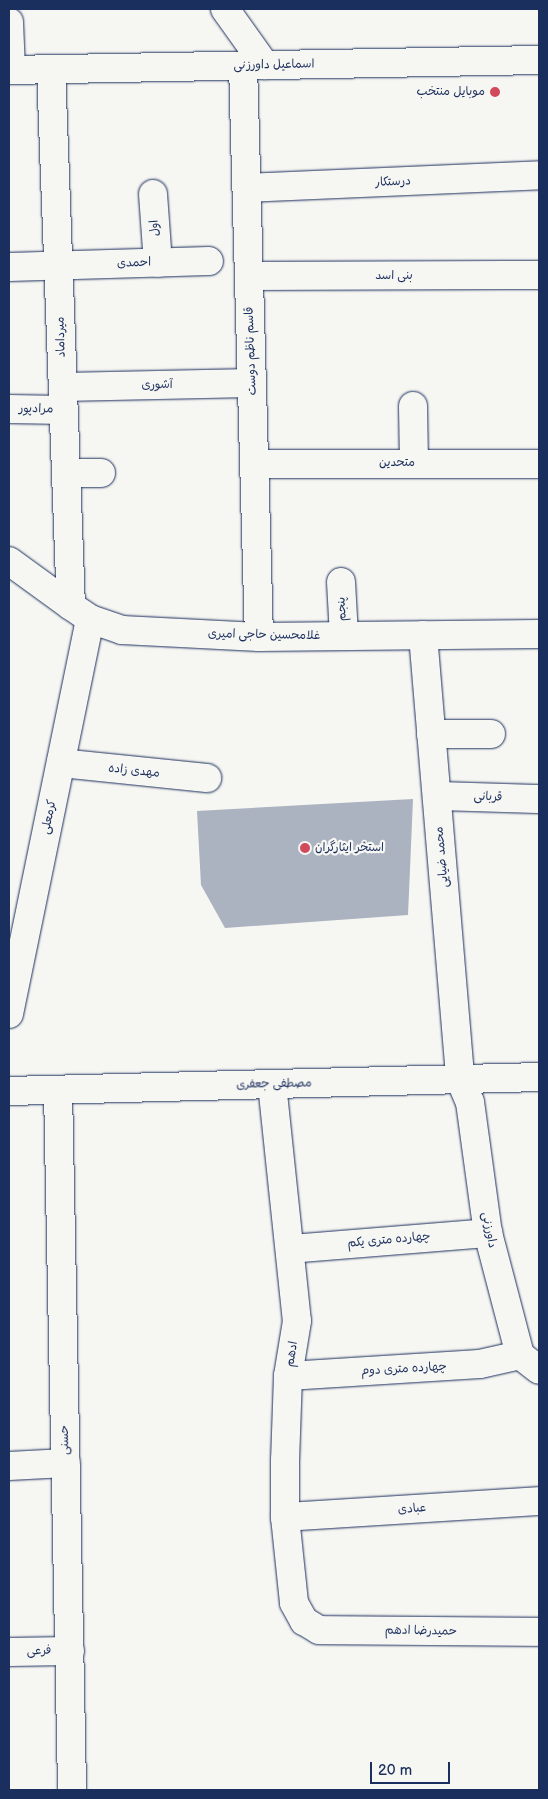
<!DOCTYPE html>
<html>
<head>
<meta charset="utf-8">
<style>
	body { margin:0 }
	#map { position:relative; width:548px; height:1799px; overflow:hidden; background:#f6f6f2; font-family:"Balsamiq Sans","Playpen Sans Arabic",sans-serif }
	div>[style] { position:absolute }
	[style*='--x'] { left:calc(var(--x)*1px); top:calc(var(--y)*1px); width:calc(var(--w)*1px); rotate:calc(var(--a)*1deg) }
	.water>* { inset:0; background:#abb2c0 }
	.roads { filter:drop-shadow(0 0 1px #1b2f5e) drop-shadow(0 0 1px #1b2f5e) }
	.minor>* { height:28px; margin:-14px; padding:0 14px; transform-origin:14px; border-radius:14px; background:#f6f6f2 }
	.tertiary>* { height:28px; margin:-14px; padding:0 14px; transform-origin:14px; border-radius:14px; background:#f6f6f2 }
	.secondary>* { height:28px; margin:-14px; padding:0 14px; transform-origin:14px; border-radius:14px; background:#f6f6f2 }
	.dots>* { width:14px; height:14px; translate:-50% -50%; box-sizing:border-box; border:2px solid #f6f6f2; border-radius:50% }
	span { translate:-50% -50%; white-space:nowrap; text-align:center; line-height:1.15; -webkit-text-stroke:4.5px #f6f6f2; paint-order:stroke }
	.street-label { font-size:12px; color:#1b2f5e }
	.poi-label { font-size:12px; color:#1b2f5e }
	.right { translate:-100% -50%; text-align:right }
	.left { translate:0 -50%; text-align:left }
	.frame { position:absolute; inset:0; border:10px solid #1b2f5e; pointer-events:none }
	.scale { position:absolute; left:370px; top:1762px; width:80px; height:22px; box-sizing:border-box; border:2px solid #1b2f5e; border-top:0; padding-left:6px; font-size:15px; line-height:18px; white-space:nowrap; color:#1b2f5e; -webkit-text-stroke:4px #f6f6f2; paint-order:stroke }
</style>
</head>
<body>
<div id="map">
	<div class="water">
		<i style="clip-path:polygon(413px 799px,408px 915px,225px 928px,201px 885px,197px 811px)"></i>
	</div>
	<div class="roads">
		<div class="minor">
			<i style="--x:225;--y:9;--w:69;--a:54.5"></i>
			<i style="--x:9;--y:22;--w:48;--a:87.6"></i>
			<i style="--x:243;--y:65;--w:572;--a:88.4"></i>
			<i style="--x:51;--y:69;--w:537;--a:87.87"></i>
			<i style="--x:71;--y:606;--w:23;--a:34"></i>
			<i style="--x:90;--y:619;--w:34;--a:19"></i>
			<i style="--x:122;--y:630;--w:137;--a:2.9"></i>
			<i style="--x:259;--y:637;--w:280;--a:-0.6"></i>
			<i style="--x:247;--y:188;--w:292;--a:-2.5"></i>
			<i style="--x:153;--y:194;--w:69;--a:85.9"></i>
			<i style="--x:9;--y:267;--w:200;--a:-1.7"></i>
			<i style="--x:249;--y:276;--w:290;--a:-0.2"></i>
			<i style="--x:63;--y:387;--w:189;--a:-1.2"></i>
			<i style="--x:413;--y:406;--w:57;--a:89"></i>
			<i style="--x:9;--y:409;--w:55;--a:1"></i>
			<i style="--x:254;--y:464;--w:285;--a:0"></i>
			<i style="--x:66;--y:473;--w:35;--a:0"></i>
			<i style="--x:341;--y:582;--w:54;--a:86.8"></i>
			<i style="--x:423;--y:635;--w:446;--a:85.2"></i>
			<i style="--x:460;--y:1079;--w:25;--a:67"></i>
			<i style="--x:470;--y:1102;--w:132;--a:82.2"></i>
			<i style="--x:488;--y:1233;--w:126;--a:75.3"></i>
			<i style="--x:520;--y:1355;--w:24;--a:38"></i>
			<i style="--x:431;--y:734;--w:60;--a:0"></i>
			<i style="--x:61;--y:763;--w:147;--a:5.9"></i>
			<i style="--x:437;--y:796;--w:102;--a:1.7"></i>
			<i style="--x:9;--y:1014;--w:403;--a:-78.4"></i>
			<i style="--x:272;--y:1084;--w:238;--a:84"></i>
			<i style="--x:297;--y:1321;--w:56;--a:99.3"></i>
			<i style="--x:288;--y:1376;--w:84;--a:92"></i>
			<i style="--x:285;--y:1460;--w:57;--a:90"></i>
			<i style="--x:285;--y:1517;--w:86;--a:84"></i>
			<i style="--x:294;--y:1603;--w:21;--a:61"></i>
			<i style="--x:304;--y:1621;--w:17;--a:31"></i>
			<i style="--x:319;--y:1630;--w:220;--a:0.5"></i>
			<i style="--x:58;--y:1090;--w:700;--a:88.85"></i>
			<i style="--x:9;--y:1091;--w:530;--a:-1.51"></i>
			<i style="--x:290;--y:1249;--w:199;--a:-4.6"></i>
			<i style="--x:288;--y:1376;--w:192;--a:-3.6"></i>
			<i style="--x:480;--y:1364;--w:41;--a:-12.7"></i>
			<i style="--x:9;--y:1466;--w:57;--a:-3"></i>
			<i style="--x:285;--y:1517;--w:255;--a:-3.6"></i>
			<i style="--x:9;--y:1652;--w:61;--a:-0.9"></i>
		</div>
		<div class="tertiary">
			<i style="--x:9;--y:561;--w:77;--a:36"></i>
		</div>
		<div class="secondary">
			<i style="--x:9;--y:70;--w:530;--a:-1.08"></i>
		</div>
	</div>
	<div class="dots">
		<i style="left:495px;top:92px;background:#d1495b"></i>
		<i style="left:305px;top:848px;background:#d1495b"></i>
	</div>
	<div class="street-label">
		<span style="left:274px;top:65px;rotate:-1deg">اسماعیل داورزنی</span>
		<span style="left:393px;top:182px;rotate:-3deg">درستکار</span>
		<span style="left:155px;top:228px;rotate:-95deg">اول</span>
		<span style="left:134px;top:263px;rotate:-2deg">احمدی</span>
		<span style="left:394px;top:276px">بنی اسد</span>
		<span style="left:61px;top:337px;rotate:-92deg">میرداماد</span>
		<span style="left:251px;top:351px;rotate:-92deg">قاسم ناظم دوست</span>
		<span style="left:157px;top:385px;rotate:-1deg">آشوری</span>
		<span style="left:36px;top:409px;rotate:1deg">مرادپور</span>
		<span style="left:397px;top:463px">متحدین</span>
		<span style="left:342px;top:609px;rotate:-93deg">پنجم</span>
		<span style="left:264px;top:635px;rotate:1deg">غلامحسین حاجی امیری</span>
		<span style="left:134px;top:771px;rotate:6deg">مهدی زاده</span>
		<span style="left:488px;top:797px;rotate:2deg">قربانی</span>
		<span style="left:49px;top:817px;rotate:-78deg">کرمعلی</span>
		<span style="left:442px;top:857px;rotate:-95deg">محمد ضیایی</span>
		<span style="left:274px;top:1084px;rotate:-1deg">مصطفی جعفری</span>
		<span style="left:489px;top:1230px;rotate:79deg">داورزنی</span>
		<span style="left:389px;top:1240px;rotate:-5deg">چهارده متری یکم</span>
		<span style="left:292px;top:1354px;rotate:-81deg">ادهم</span>
		<span style="left:404px;top:1369px;rotate:-3deg">چهارده متری دوم</span>
		<span style="left:65px;top:1440px;rotate:-91deg">حسنی</span>
		<span style="left:412px;top:1509px;rotate:-4deg">عبادی</span>
		<span style="left:421px;top:1631px;rotate:1deg">حمیدرضا ادهم</span>
		<span style="left:39px;top:1651px;rotate:-2deg">فرعی</span>
	</div>
	<div class="poi-label">
		<span class="right" style="left:485px;top:92px">موبایل منتخب</span>
		<span class="left" style="left:315px;top:848px">استخر ایثارگران</span>
	</div>
	<div class="frame"></div>
	<div class="scale">20 m</div>
</div>
</body>
</html>
